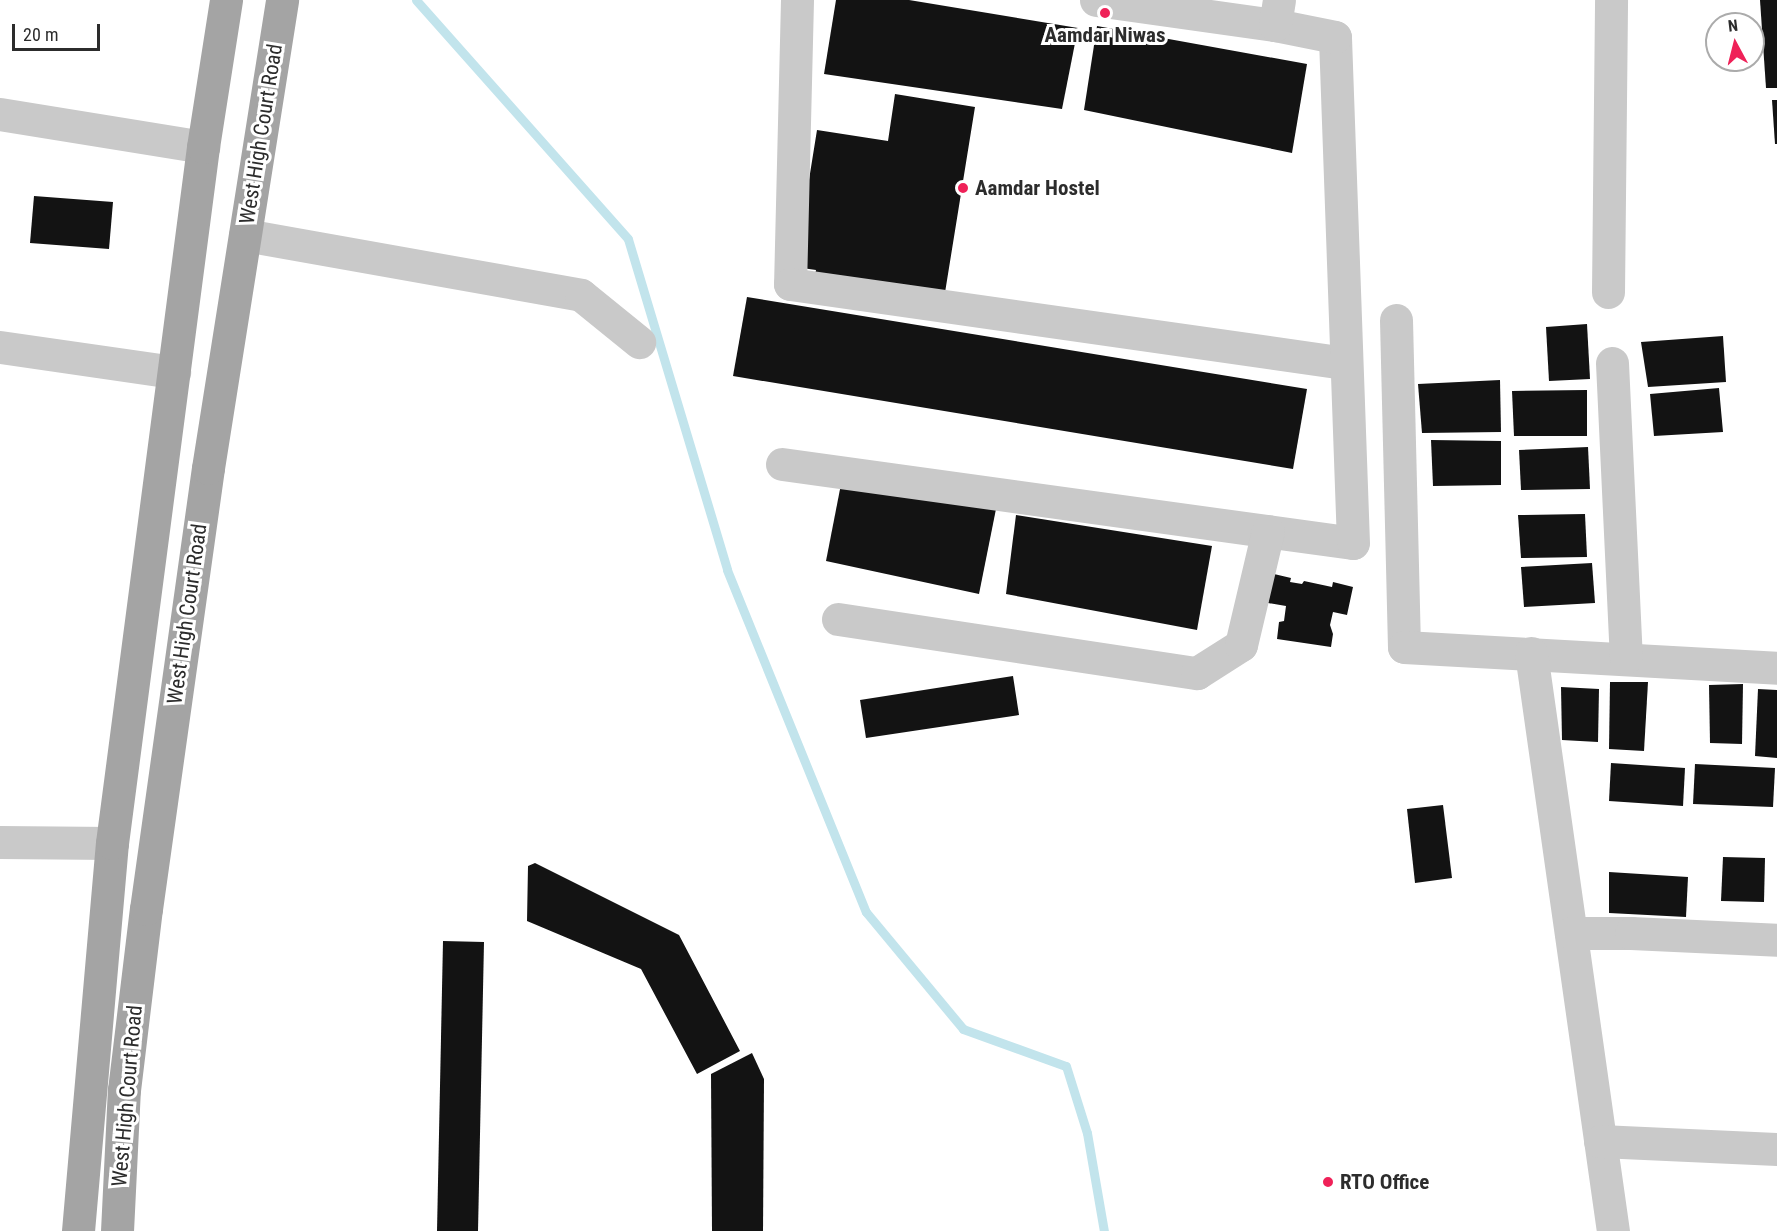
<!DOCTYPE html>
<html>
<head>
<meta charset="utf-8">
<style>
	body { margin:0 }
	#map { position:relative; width:1777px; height:1231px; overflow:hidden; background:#fff; font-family:"Roboto Condensed",sans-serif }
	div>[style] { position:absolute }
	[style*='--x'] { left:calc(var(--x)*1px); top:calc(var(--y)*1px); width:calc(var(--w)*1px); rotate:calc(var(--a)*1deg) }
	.stream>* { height:9px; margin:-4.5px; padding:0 4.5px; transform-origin:4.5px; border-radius:4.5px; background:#c2e4ec }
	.building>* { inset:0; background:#131313 }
	.minor>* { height:33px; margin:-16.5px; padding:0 16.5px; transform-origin:16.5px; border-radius:16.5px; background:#c9c9c9 }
	.major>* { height:33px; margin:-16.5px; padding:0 16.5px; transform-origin:16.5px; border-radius:16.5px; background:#a4a4a4 }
	.dots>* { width:16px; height:16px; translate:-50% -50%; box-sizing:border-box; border:3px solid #fff; border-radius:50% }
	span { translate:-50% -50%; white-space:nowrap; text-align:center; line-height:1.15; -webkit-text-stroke:6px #fff; paint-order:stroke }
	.poi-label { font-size:21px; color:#2c2c2c; font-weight:700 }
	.left { translate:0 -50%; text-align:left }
	.street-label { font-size:21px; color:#2c2c2c }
	.north { position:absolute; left:1705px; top:12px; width:60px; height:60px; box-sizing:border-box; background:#fff; border:2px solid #ababab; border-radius:50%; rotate:353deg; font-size:16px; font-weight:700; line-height:24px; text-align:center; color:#2c2c2c }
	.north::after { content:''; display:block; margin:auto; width:21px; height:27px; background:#ef2158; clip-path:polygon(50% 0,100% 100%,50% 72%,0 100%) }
	.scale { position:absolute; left:12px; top:24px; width:88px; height:27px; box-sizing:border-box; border:3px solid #2c2c2c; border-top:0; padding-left:8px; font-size:18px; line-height:21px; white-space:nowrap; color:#2c2c2c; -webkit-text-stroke:4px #fff; paint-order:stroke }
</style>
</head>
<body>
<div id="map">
	<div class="stream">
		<i style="--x:416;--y:0;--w:319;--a:48.4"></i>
		<i style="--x:628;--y:239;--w:345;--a:73.3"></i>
		<i style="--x:727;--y:570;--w:369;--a:67.9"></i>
		<i style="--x:866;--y:912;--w:152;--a:50.3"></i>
		<i style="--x:963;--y:1029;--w:109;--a:19.8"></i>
		<i style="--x:1066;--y:1066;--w:70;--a:72.6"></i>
		<i style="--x:1087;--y:1133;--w:99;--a:80.2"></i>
	</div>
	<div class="building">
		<i style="clip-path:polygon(836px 0,909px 0,1078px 28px,1062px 109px,824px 74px)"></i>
		<i style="clip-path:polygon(1760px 0,1777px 0,1777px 88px,1766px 88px)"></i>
		<i style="clip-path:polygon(1097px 26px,1307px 64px,1292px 153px,1084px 110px)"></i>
		<i style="clip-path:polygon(895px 94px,975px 107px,943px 305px,815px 275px,816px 270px,795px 267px,817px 130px,888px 141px)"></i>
		<i style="clip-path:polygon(1772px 100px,1777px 100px,1777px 144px,1775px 144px)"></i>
		<i style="clip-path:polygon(34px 196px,113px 202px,109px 249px,30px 243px)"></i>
		<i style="clip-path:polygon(747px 297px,1307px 389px,1293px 469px,733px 376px)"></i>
		<i style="clip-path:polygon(1587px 324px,1590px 379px,1549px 381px,1546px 327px)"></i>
		<i style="clip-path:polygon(1723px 336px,1726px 382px,1648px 387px,1641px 342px)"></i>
		<i style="clip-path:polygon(1500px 380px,1501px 432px,1422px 433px,1418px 384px)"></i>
		<i style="clip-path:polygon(1719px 388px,1723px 432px,1654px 436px,1650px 394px)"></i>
		<i style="clip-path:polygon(1587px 390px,1587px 436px,1514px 436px,1512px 391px)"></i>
		<i style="clip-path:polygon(1431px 440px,1501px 441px,1501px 485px,1433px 486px)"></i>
		<i style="clip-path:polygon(1588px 447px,1590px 489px,1521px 490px,1519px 450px)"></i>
		<i style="clip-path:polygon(842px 479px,996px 509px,979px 594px,826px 561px)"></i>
		<i style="clip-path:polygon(1585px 514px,1587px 557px,1521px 558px,1518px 515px)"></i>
		<i style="clip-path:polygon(1016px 515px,1212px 546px,1197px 630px,1006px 594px)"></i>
		<i style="clip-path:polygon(1592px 563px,1595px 603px,1524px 607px,1521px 567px)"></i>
		<i style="clip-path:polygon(1274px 574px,1291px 578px,1290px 582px,1302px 584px,1304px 581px,1332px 587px,1333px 582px,1353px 587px,1347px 615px,1333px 612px,1330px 625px,1333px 634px,1331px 647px,1277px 639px,1279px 622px,1284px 621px,1286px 606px,1268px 603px)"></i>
		<i style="clip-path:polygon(1013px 676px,1019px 715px,866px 738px,860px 700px)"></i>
		<i style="clip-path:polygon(1610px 682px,1648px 682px,1644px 751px,1609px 749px)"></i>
		<i style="clip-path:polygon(1743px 684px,1742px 744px,1710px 743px,1709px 685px)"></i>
		<i style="clip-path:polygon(1561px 687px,1599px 689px,1598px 742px,1562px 740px)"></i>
		<i style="clip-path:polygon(1758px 689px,1777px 690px,1777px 758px,1755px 756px)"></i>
		<i style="clip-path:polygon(1611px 763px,1685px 768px,1683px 806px,1609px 801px)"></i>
		<i style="clip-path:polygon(1695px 764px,1775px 768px,1773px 807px,1693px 804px)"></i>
		<i style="clip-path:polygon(1443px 805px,1452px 878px,1415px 883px,1407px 809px)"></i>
		<i style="clip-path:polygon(1723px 857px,1765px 858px,1764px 902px,1721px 901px)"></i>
		<i style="clip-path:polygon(535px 863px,679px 935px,740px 1051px,697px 1074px,641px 969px,527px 921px,528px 866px)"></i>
		<i style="clip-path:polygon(1609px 872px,1688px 877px,1686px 917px,1609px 913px)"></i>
		<i style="clip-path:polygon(443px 941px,484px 942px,478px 1231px,437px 1231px)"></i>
		<i style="clip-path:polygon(752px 1053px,764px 1079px,763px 1231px,712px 1231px,711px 1074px)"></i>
	</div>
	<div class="minor">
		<i style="--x:797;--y:0;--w:284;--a:91.4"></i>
		<i style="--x:790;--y:284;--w:561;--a:8.1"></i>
		<i style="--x:1096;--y:0;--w:181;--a:8"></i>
		<i style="--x:0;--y:114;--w:206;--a:9.2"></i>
		<i style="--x:245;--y:235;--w:341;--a:10.1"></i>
		<i style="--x:581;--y:295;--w:75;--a:39"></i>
		<i style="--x:1608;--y:292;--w:292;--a:-89.4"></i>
		<i style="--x:1396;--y:320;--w:327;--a:88.6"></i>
		<i style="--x:1404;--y:647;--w:374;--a:3.2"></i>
		<i style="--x:0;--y:347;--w:176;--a:8.2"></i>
		<i style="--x:1612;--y:363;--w:295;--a:87.3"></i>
		<i style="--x:782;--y:464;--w:576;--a:7.88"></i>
		<i style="--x:1353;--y:543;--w:506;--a:-92.04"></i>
		<i style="--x:1335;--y:37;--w:61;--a:-168.7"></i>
		<i style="--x:1275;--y:25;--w:25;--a:-81"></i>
		<i style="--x:838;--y:619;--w:363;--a:8.6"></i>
		<i style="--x:1197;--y:673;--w:52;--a:-32.5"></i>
		<i style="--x:1241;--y:645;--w:117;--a:-76.7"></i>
		<i style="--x:1531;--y:653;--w:584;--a:81.93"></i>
		<i style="--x:0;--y:842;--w:112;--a:0.5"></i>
		<i style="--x:1571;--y:933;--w:60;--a:0"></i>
		<i style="--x:1631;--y:933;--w:146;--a:2.7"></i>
		<i style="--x:1600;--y:1141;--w:177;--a:2.6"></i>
	</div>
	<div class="major">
		<i style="--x:78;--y:1231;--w:389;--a:-85"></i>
		<i style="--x:112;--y:843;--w:702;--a:-82.55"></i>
		<i style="--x:203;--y:147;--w:149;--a:-81.1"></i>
		<i style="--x:117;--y:1231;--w:141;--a:-87.2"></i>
		<i style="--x:124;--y:1090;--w:182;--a:-83.1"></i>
		<i style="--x:146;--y:909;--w:445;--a:-82"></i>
		<i style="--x:208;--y:468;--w:474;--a:-81"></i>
	</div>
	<div class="dots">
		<i style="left:1105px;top:13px;background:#ef2158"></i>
		<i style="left:963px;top:188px;background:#ef2158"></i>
		<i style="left:1328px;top:1182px;background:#ef2158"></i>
	</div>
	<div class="poi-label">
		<span style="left:1105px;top:35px">Aamdar Niwas</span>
		<span class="left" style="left:975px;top:188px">Aamdar Hostel</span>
		<span class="left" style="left:1340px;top:1182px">RTO Office</span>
	</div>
	<div class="street-label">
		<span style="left:261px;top:134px;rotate:-81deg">West High Court Road</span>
		<span style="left:187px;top:614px;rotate:-82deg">West High Court Road</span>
		<span style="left:127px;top:1096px;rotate:-85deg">West High Court Road</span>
	</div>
	<div class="north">N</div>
	<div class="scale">20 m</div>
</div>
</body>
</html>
